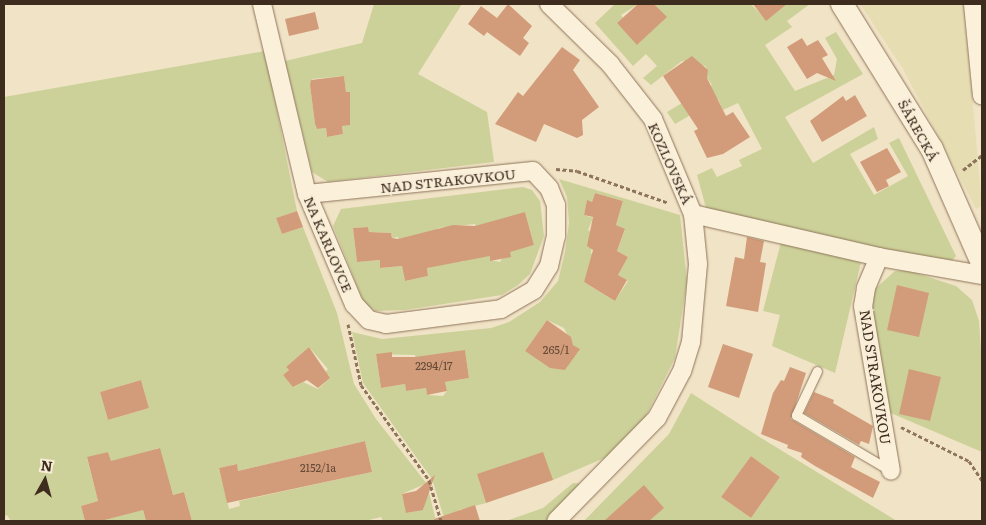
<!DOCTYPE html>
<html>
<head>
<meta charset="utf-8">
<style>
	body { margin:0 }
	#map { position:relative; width:986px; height:525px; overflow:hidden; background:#f1e3c6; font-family:Literata,serif }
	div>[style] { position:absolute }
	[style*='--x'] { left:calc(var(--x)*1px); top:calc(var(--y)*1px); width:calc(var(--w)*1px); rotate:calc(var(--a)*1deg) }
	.farmland>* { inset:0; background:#e7ddb3 }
	.green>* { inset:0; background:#ccd199 }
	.building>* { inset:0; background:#d29c7a }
	.path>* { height:3px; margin-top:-1.5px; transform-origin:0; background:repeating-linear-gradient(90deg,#8e745a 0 4px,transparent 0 6.5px) }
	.roads { filter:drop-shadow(0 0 1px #8e745a) drop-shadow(0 0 1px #8e745a) }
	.service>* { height:9px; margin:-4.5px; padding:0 4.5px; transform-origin:4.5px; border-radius:4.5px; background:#fbf0da }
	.minor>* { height:18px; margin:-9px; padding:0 9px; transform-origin:9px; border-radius:9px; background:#fbf0da }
	.tertiary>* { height:22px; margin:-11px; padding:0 11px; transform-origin:11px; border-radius:11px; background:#fbf0da }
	span { translate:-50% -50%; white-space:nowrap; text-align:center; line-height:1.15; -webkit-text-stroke:4px #f8edd6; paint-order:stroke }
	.number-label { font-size:11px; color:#634936 }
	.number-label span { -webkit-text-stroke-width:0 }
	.street-label { font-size:14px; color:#3e2d1f }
	.frame { position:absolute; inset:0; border:5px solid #3e2d1f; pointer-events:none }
	.north { position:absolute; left:20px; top:455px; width:50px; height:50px; -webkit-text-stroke:4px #f8edd6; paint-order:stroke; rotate:7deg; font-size:14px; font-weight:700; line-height:20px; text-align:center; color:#3e2d1f }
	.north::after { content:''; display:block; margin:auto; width:18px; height:22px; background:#3e2d1f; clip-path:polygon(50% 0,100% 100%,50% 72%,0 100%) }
</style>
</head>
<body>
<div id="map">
	<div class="farmland">
		<i style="clip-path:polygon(860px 4px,964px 4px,982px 206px,976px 209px,903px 69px)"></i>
	</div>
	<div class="green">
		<i style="clip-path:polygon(evenodd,374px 4px,462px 4px,418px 74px,487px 112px,494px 162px,328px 182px,312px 172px,285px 61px,362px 43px,374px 4px,344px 76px,346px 92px,350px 92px,350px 124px,342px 126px,343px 134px,327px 137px,326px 128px,317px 129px,315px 124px,310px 85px,312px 79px,344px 76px)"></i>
		<i style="clip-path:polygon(615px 4px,638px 4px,621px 15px,623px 18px,617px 23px,638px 44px,666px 17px,654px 4px,751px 4px,766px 20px,787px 4px,810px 4px,787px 21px,792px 27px,765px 45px,795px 91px,834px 75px,837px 59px,825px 38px,836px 32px,863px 74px,785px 117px,813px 163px,874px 127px,878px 139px,850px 154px,874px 195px,908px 176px,889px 143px,899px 138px,956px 256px,949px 264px,706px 208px,697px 175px,712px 168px,717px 177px,742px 166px,739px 160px,762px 149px,738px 103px,723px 110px,718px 99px,675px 124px,667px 112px,712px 85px,706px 76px,708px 71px,705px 66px,682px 61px,651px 85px,643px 78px,657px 66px,646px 54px,633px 66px,595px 23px)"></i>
		<i style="clip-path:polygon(evenodd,265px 51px,297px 211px,276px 218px,282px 234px,303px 227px,337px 313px,354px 384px,376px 419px,427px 484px,436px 521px,383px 521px,381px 517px,365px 521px,192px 521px,184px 492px,173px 495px,159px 448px,128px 457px,146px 521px,101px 521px,126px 514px,108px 452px,87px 458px,98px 501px,81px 506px,85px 521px,11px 521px,7px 515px,4px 517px,4px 97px,265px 51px,309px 347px,328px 369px,325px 372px,330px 378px,318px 389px,303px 382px,294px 387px,283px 375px,289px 370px,286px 367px,309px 347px,265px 51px,141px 380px,149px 408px,108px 420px,100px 392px,141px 380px,265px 51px,365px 441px,372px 472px,239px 501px,240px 506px,229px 509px,219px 468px,236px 464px,238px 471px,365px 441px,265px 51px,425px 484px,424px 509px,407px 513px,402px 494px,425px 484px)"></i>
		<i style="clip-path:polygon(evenodd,559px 179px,680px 215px,687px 281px,675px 358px,645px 418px,616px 453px,553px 480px,477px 474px,486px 503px,459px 510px,463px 521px,445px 521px,432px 479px,363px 383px,352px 332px,382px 339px,491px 328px,509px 322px,540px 302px,558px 281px,565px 252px,569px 223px,567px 197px,559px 179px,595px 193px,623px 201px,616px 225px,625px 230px,617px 251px,628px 257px,618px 275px,628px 281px,615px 301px,584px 282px,595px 256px,591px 253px,593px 232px,588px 230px,593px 218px,584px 215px,587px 201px,592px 202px,595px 193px,559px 179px,547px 320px,564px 328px,572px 344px,579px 349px,565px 370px,557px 365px,550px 367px,525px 351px,547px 320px,559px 179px,465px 350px,469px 378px,445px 382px,447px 391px,443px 396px,427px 395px,426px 388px,406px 391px,405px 384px,381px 388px,376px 354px,415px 355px,416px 360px,465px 350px)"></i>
		<i style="clip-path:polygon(evenodd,523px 187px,532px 190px,540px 201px,544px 236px,530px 274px,518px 285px,502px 295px,405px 310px,375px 311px,364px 303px,333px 226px,341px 209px,523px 187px,525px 212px,534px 245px,519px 249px,509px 247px,500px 262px,490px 260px,490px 256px,462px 258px,463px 262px,456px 260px,427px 268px,428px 276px,405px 281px,402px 266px,380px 268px,380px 260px,357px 262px,353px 228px,368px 227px,369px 232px,391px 233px,392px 238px,398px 237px,400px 252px,439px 236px,438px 228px,475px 224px,476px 229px,525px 212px)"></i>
		<i style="clip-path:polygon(781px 242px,861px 262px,835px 373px,772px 346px,780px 315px,763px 311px)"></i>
		<i style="clip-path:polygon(895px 271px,910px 271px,956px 286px,972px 300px,979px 321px,982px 366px,982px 452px,886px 411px,870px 303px,876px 288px)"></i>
		<i style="clip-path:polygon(evenodd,691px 393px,761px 438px,897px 521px,584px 521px,669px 434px,691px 393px,751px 456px,780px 477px,751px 518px,721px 497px,751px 456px)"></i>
		<i style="clip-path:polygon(573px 483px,588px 484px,546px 521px,506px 521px,543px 508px)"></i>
	</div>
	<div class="building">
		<i style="clip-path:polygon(508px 4px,532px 26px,523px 38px,529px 43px,520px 56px,487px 32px,484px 36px,468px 24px,481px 6px,497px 18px)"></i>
		<i style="clip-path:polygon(638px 4px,654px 4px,667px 17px,637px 45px,617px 23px)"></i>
		<i style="clip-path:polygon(753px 4px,787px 4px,766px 21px)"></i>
		<i style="clip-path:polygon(315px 12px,319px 29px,289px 36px,285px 19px)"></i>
		<i style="clip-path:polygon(802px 38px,807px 46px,818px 40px,828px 55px,822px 58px,836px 81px,817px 73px,807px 79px,787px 47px)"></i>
		<i style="clip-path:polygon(562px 47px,580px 60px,573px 70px,599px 107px,582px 120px,583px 135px,577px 138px,544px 124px,536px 142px,495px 124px,518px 92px,523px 96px)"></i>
		<i style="clip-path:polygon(692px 56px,708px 70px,707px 78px,726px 116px,733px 112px,750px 137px,723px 154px,707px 158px,694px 131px,698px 129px,663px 76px)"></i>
		<i style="clip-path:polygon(344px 76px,346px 92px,350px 92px,350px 125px,342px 126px,343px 134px,327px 137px,326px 128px,317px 129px,315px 124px,310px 85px,311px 80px)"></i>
		<i style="clip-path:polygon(855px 95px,867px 116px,822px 142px,810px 121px,843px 96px,846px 101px)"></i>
		<i style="clip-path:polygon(887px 148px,901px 172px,886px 180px,889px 186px,877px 192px,860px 162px)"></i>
		<i style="clip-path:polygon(595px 193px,623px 201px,616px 225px,625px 229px,617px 251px,628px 257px,618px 275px,627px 280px,615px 301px,584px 282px,593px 250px,587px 246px,593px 217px,584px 215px,587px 200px,592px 202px)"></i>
		<i style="clip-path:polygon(297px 211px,303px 227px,282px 234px,276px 218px)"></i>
		<i style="clip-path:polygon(525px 212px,534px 245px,510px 252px,511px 257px,490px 261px,490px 256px,427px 268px,428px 276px,405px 281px,402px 266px,380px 268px,380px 260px,357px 262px,353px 228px,368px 227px,369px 232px,391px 233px,392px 238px,398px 239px,453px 225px,475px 226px)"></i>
		<i style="clip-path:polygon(747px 237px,764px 241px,760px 262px,766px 263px,758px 312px,726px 306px,735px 257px,744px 259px)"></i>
		<i style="clip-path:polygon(897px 285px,929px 293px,919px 337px,887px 330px)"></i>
		<i style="clip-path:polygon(547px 320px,571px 337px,573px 345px,580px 349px,565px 370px,550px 368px,525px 351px)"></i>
		<i style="clip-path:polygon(723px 344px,753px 354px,739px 398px,708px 387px)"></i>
		<i style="clip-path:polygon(309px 347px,330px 378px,318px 388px,307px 380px,293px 387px,283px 375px,289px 370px,286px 367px)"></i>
		<i style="clip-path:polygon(465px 350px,469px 378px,445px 382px,447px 391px,427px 395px,426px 388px,406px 391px,405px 384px,381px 388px,376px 354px,392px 352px,392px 357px,415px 357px)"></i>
		<i style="clip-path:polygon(790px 367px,806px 373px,791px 419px,855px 457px,851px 467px,880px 482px,873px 498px,815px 466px,801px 457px,802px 453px,787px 448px,788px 445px,761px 434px,773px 393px,781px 380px,784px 381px)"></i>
		<i style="clip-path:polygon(909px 369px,941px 377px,930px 421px,899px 414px)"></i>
		<i style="clip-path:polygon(141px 380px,149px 408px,108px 420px,100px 392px)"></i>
		<i style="clip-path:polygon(814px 392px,834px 400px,833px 403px,873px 426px,869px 444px,861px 441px,859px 445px,804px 413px)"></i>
		<i style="clip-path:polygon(365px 441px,372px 472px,227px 503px,219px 468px,237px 464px,238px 471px)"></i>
		<i style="clip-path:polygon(160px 448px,173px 495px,184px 492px,192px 521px,146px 521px,143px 510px,101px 521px,85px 521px,81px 506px,98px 501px,87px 457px,108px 452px,111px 461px)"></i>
		<i style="clip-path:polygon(543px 452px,553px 480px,486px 503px,477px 474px)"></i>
		<i style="clip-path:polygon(751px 456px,780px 477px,751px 518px,721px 497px)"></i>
		<i style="clip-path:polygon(435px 475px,423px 510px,406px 513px,402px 494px,416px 491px)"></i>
		<i style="clip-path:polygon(644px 485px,664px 508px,649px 521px,604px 521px)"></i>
		<i style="clip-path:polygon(475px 505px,480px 521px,435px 521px,434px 519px)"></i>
	</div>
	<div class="path">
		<i style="--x:556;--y:169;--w:21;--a:5"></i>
		<i style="--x:577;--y:171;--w:97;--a:19.2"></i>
		<i style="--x:963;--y:170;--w:24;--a:-38"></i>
		<i style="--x:348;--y:324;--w:62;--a:78"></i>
		<i style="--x:361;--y:385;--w:117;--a:54.4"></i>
		<i style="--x:429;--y:480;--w:43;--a:73.7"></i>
		<i style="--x:901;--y:427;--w:76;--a:26.6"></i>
		<i style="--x:969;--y:461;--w:23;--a:56"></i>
	</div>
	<div class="roads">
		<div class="service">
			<i style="--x:817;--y:371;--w:49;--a:115.5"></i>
			<i style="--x:796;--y:415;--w:110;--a:30.5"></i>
		</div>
		<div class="minor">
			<i style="--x:262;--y:4;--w:195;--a:76.7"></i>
			<i style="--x:307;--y:194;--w:120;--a:66.9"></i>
			<i style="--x:354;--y:304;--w:22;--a:47"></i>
			<i style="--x:369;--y:320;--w:17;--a:13"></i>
			<i style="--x:386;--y:324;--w:116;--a:-7.4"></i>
			<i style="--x:501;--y:309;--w:38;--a:-30"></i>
			<i style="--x:534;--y:290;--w:28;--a:-58"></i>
			<i style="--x:549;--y:266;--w:31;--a:-77"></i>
			<i style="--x:556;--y:236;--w:31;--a:-90"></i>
			<i style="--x:556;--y:205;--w:18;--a:-112"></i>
			<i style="--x:549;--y:188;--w:23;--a:-133"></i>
			<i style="--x:533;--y:171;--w:227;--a:174.2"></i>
			<i style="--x:549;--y:4;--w:86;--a:44.5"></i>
			<i style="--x:610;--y:64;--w:70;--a:52"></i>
			<i style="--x:653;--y:119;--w:103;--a:67.2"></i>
			<i style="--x:693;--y:214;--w:50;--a:84.3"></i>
			<i style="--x:698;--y:264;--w:78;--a:95.1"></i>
			<i style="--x:691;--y:342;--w:30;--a:107"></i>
			<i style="--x:682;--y:371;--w:53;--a:118"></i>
			<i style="--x:657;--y:418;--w:144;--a:134.4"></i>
			<i style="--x:973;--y:4;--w:92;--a:84.4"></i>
			<i style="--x:693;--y:214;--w:191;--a:13"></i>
			<i style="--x:879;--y:257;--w:105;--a:9.9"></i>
			<i style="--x:879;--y:257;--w:34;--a:113"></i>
			<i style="--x:866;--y:288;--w:18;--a:99"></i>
			<i style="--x:863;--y:306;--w:167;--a:80.4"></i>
		</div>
		<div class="tertiary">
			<i style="--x:842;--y:4;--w:171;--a:58.2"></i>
			<i style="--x:932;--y:149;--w:124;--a:66.3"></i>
		</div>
	</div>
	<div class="number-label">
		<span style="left:556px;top:349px">265/1</span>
		<span style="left:434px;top:365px">2294/17</span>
		<span style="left:318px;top:467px">2152/1a</span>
	</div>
	<div class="street-label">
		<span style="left:919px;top:130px;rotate:61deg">ŠÁRECKÁ</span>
		<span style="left:671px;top:163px;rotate:66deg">KOZLOVSKÁ</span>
		<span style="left:448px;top:180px;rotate:-6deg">NAD STRAKOVKOU</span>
		<span style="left:329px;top:244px;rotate:67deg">NA KARLOVCE</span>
		<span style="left:876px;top:377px;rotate:81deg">NAD STRAKOVKOU</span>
	</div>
	<div class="frame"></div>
	<div class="north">N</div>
</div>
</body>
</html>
